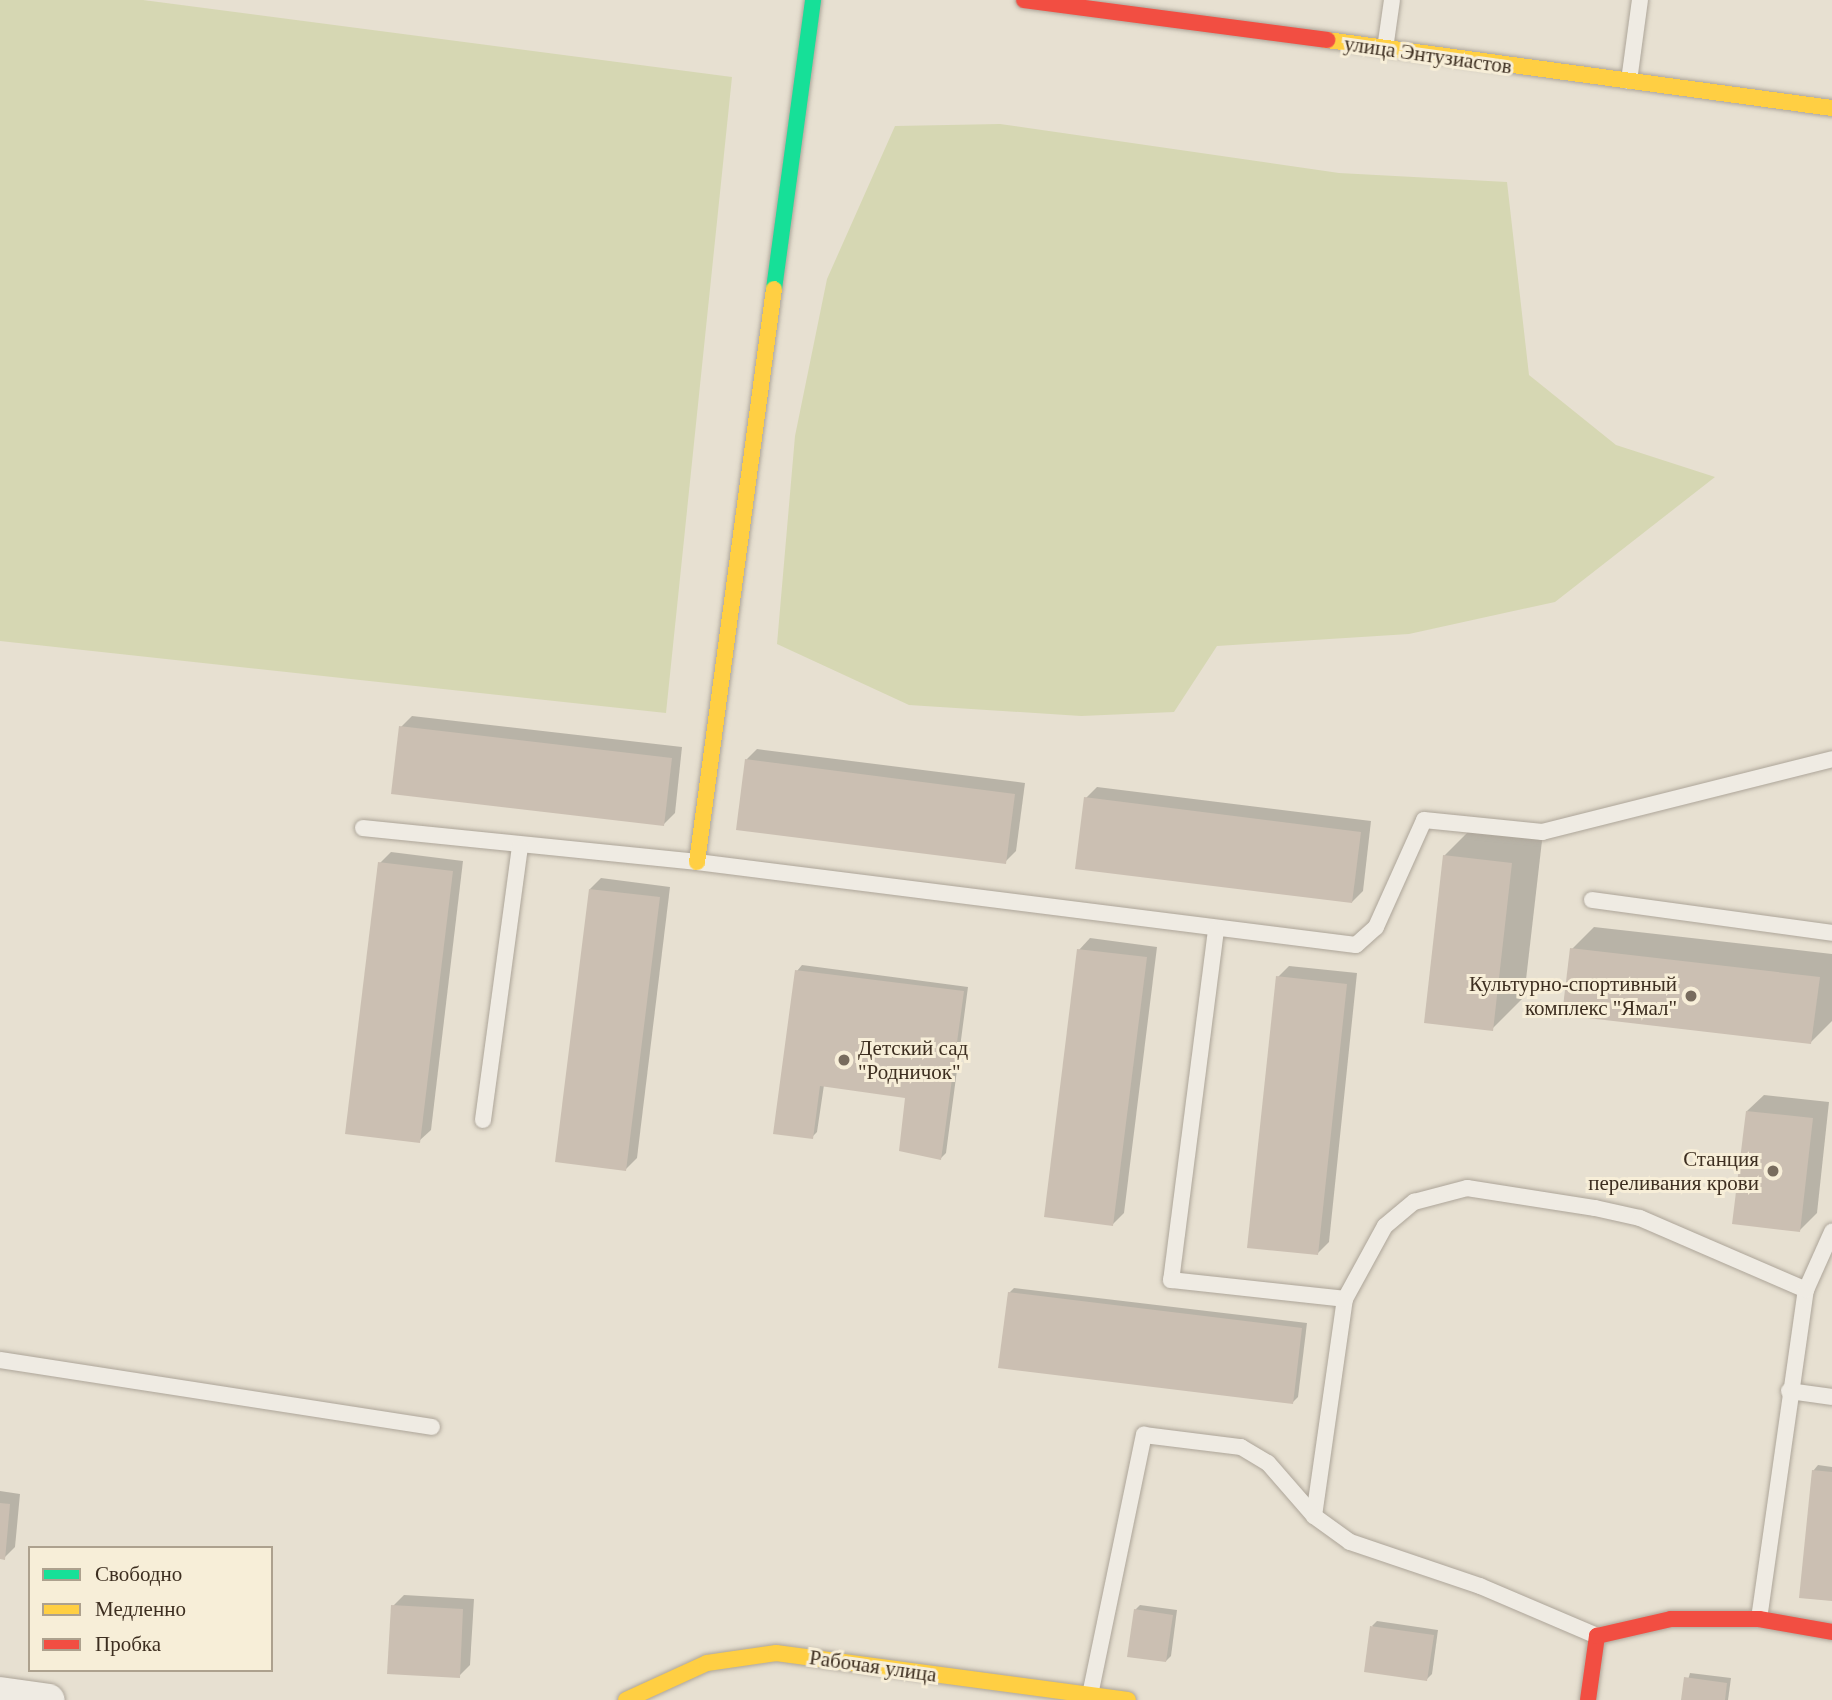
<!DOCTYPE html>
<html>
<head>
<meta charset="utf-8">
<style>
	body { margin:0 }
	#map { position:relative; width:1832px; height:1700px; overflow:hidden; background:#e7e0d1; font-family:Georgia,serif }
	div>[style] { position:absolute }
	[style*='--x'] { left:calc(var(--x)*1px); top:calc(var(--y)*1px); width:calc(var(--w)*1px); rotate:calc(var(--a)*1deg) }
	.green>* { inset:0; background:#d6d7b3 }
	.shadow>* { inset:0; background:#0003 }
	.building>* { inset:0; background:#cbbfb2 }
	.roads { filter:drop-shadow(0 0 2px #ada599) drop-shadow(0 0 2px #ada599) }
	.lane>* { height:16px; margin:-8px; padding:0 8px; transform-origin:8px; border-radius:8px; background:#efebe3 }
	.street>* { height:32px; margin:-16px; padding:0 16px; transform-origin:16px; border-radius:16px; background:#efebe3 }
	.fast>* { height:16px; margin:-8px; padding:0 8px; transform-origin:8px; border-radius:8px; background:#16e098 }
	.slow>* { height:16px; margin:-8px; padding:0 8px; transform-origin:8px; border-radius:8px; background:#ffcf43 }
	.jam>* { height:16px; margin:-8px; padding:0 8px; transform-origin:8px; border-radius:8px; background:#f24e42 }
	.dots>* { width:19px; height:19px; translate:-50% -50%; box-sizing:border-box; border:4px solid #f7eed8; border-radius:50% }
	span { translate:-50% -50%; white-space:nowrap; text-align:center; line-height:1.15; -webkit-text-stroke:6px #f7eed8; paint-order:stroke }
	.street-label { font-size:21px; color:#3d2e20 }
	.poi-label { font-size:21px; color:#3d2e20 }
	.right { translate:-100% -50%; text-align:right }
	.left { translate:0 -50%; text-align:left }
	.legend { position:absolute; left:28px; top:1546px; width:245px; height:126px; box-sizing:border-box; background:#f7eed8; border:2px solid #ada18e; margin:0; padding:9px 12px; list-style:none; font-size:21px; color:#3d2e20 }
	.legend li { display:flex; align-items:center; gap:14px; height:35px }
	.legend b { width:35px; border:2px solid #ada18e }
</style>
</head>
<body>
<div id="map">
	<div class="green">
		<i style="clip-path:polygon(0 0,143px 0,732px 77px,666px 713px,0 641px)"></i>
		<i style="clip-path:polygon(1000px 124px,1339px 173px,1507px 182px,1529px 375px,1616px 445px,1715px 477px,1555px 602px,1409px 634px,1217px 646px,1174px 712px,1081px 716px,909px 705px,777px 644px,795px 436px,827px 279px,895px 126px)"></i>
	</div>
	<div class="shadow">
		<i style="clip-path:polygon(412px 716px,682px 747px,675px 813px,664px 824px,401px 727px)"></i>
		<i style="clip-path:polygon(757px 749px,1025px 783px,1016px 851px,1005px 862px,746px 760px)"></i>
		<i style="clip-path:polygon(1097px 787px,1371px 821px,1363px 891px,1352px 902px,1086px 798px)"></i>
		<i style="clip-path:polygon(1476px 824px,1543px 832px,1524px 997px,1492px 1029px,1444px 856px)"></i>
		<i style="clip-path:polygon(391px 852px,463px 861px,431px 1130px,419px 1141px,380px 863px)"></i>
		<i style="clip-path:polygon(601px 878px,670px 887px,637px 1158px,626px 1169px,590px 889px)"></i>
		<i style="clip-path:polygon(1594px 927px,1832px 954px,1832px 1021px,1811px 1042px,1572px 949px)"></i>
		<i style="clip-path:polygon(1090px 938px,1157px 947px,1124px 1213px,1113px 1224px,1079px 950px)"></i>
		<i style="clip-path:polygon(802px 965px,968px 987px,946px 1153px,941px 1158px,907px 1096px,824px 1085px,817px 1132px,812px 1137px,797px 971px)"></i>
		<i style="clip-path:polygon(1289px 966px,1357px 973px,1329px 1242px,1318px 1253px,1278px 977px)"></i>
		<i style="clip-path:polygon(1764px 1095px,1829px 1102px,1817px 1213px,1800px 1230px,1747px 1111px)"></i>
		<i style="clip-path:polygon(1014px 1288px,1307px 1323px,1298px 1397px,1293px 1402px,1009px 1293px)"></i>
		<i style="clip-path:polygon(1818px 1465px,1832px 1467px,1832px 1599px,1813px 1471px)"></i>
		<i style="clip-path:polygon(0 1491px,20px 1494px,15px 1547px,4px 1558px,0 1558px)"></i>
		<i style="clip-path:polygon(404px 1595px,474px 1599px,470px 1665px,459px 1676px,393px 1606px)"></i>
		<i style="clip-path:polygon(1140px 1605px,1177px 1610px,1171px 1656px,1166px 1661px,1135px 1610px)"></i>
		<i style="clip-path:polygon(1377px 1621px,1438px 1630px,1432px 1674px,1427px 1679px,1372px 1626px)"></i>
		<i style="clip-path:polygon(1690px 1673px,1731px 1678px,1728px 1700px,1682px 1700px)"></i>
	</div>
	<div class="building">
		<i style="clip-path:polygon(399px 726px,672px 758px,664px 826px,391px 794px)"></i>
		<i style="clip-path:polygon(745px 759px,1015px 794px,1006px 864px,736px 830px)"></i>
		<i style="clip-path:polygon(1084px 797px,1361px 832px,1352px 903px,1075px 869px)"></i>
		<i style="clip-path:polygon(1443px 855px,1512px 863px,1493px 1031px,1424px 1023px)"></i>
		<i style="clip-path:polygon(378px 862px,453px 871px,420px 1143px,345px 1134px)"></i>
		<i style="clip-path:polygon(589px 889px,660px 897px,626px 1171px,555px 1162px)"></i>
		<i style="clip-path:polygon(1570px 948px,1820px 977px,1811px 1044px,1562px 1015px)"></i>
		<i style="clip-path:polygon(1077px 949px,1147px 957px,1113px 1226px,1044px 1217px)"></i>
		<i style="clip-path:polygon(795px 970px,964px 991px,941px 1160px,899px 1151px,905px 1098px,820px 1086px,813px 1139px,773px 1134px)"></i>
		<i style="clip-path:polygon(1276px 976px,1347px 984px,1318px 1255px,1247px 1248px)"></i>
		<i style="clip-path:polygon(1746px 1111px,1813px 1118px,1800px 1232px,1732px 1224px)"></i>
		<i style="clip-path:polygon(1008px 1292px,1302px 1328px,1293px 1404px,998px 1368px)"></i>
		<i style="clip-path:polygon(1812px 1470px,1832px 1472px,1832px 1601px,1799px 1598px)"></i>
		<i style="clip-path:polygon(0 1503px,10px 1504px,5px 1560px,0 1559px)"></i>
		<i style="clip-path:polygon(391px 1605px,463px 1609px,460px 1678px,387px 1674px)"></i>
		<i style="clip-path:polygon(1134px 1609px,1173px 1615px,1166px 1662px,1127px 1657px)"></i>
		<i style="clip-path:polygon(1370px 1626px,1434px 1635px,1427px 1681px,1364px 1672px)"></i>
		<i style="clip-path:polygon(1684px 1677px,1727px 1683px,1725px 1700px,1681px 1700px)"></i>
	</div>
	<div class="roads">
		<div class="lane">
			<i style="--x:1385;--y:49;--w:49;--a:-81.9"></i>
			<i style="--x:1629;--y:81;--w:82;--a:-82.3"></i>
			<i style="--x:363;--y:828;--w:336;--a:5.8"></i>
			<i style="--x:697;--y:862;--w:664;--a:7.18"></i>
			<i style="--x:1356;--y:945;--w:27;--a:-42"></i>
			<i style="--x:1376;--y:927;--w:117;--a:-65.8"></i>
			<i style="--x:1424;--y:820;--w:119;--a:5.8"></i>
			<i style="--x:1542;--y:832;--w:299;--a:-14.1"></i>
			<i style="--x:1592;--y:900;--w:242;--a:7.8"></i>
			<i style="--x:1216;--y:930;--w:353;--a:97.3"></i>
			<i style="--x:1171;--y:1280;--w:175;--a:6.2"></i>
			<i style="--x:483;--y:1120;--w:276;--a:-82.3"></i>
			<i style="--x:0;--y:1360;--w:437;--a:8.8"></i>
			<i style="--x:1789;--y:1391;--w:43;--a:7.9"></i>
			<i style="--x:1314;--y:1516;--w:219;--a:-81.9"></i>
			<i style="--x:1345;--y:1299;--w:83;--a:-61.3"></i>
			<i style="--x:1385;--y:1226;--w:38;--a:-40"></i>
			<i style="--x:1414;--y:1202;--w:55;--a:-14.8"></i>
			<i style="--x:1467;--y:1188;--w:130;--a:8.9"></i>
			<i style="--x:1595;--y:1208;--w:46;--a:12.5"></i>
			<i style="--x:1640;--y:1218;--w:181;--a:23.4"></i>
			<i style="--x:1759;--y:1619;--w:332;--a:-81.9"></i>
			<i style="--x:1806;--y:1290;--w:64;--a:-65.9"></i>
			<i style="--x:1090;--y:1695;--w:266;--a:-78.3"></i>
			<i style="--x:1144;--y:1435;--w:98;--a:7.1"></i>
			<i style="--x:1241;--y:1447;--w:31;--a:31"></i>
			<i style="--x:1268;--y:1463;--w:70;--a:49"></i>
			<i style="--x:1314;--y:1516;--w:44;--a:35.8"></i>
			<i style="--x:1350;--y:1542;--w:137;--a:18.7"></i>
			<i style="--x:1480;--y:1586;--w:127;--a:23.1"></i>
		</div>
		<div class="street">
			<i style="--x:0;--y:1693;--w:49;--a:8.1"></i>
		</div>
		<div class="fast">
			<i style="--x:774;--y:289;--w:292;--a:-82.3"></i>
		</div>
		<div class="slow">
			<i style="--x:1327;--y:40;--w:510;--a:7.67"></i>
			<i style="--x:697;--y:862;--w:578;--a:-82.35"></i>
			<i style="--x:626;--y:1700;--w:89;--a:-24.6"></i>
			<i style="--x:707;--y:1663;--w:70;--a:-8.2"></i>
			<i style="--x:776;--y:1653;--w:355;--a:7.6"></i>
		</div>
		<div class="jam">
			<i style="--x:1024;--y:0;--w:306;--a:7.5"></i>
			<i style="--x:1588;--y:1700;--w:65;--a:-82"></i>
			<i style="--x:1597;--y:1636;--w:76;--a:-12.9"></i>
			<i style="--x:1671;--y:1619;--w:88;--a:0"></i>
			<i style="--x:1759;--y:1619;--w:74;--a:10.1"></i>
		</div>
	</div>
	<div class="dots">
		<i style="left:1691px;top:996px;background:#786c5e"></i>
		<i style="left:844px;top:1060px;background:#786c5e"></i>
		<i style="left:1773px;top:1171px;background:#786c5e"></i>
	</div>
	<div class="street-label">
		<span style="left:1428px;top:55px;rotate:8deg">улица Энтузиастов</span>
		<span style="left:873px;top:1666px;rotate:8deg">Рабочая улица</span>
	</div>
	<div class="poi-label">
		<span class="right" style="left:1677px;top:996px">Культурно-спортивный<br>комплекс "Ямал"</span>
		<span class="left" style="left:858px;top:1060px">Детский сад<br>"Родничок"</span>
		<span class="right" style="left:1759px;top:1171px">Станция<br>переливания крови</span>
	</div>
	<ul class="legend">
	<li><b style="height:9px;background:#16e098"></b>Свободно</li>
	<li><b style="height:9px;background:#ffcf43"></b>Медленно</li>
	<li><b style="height:9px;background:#f24e42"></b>Пробка</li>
	</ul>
</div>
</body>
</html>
